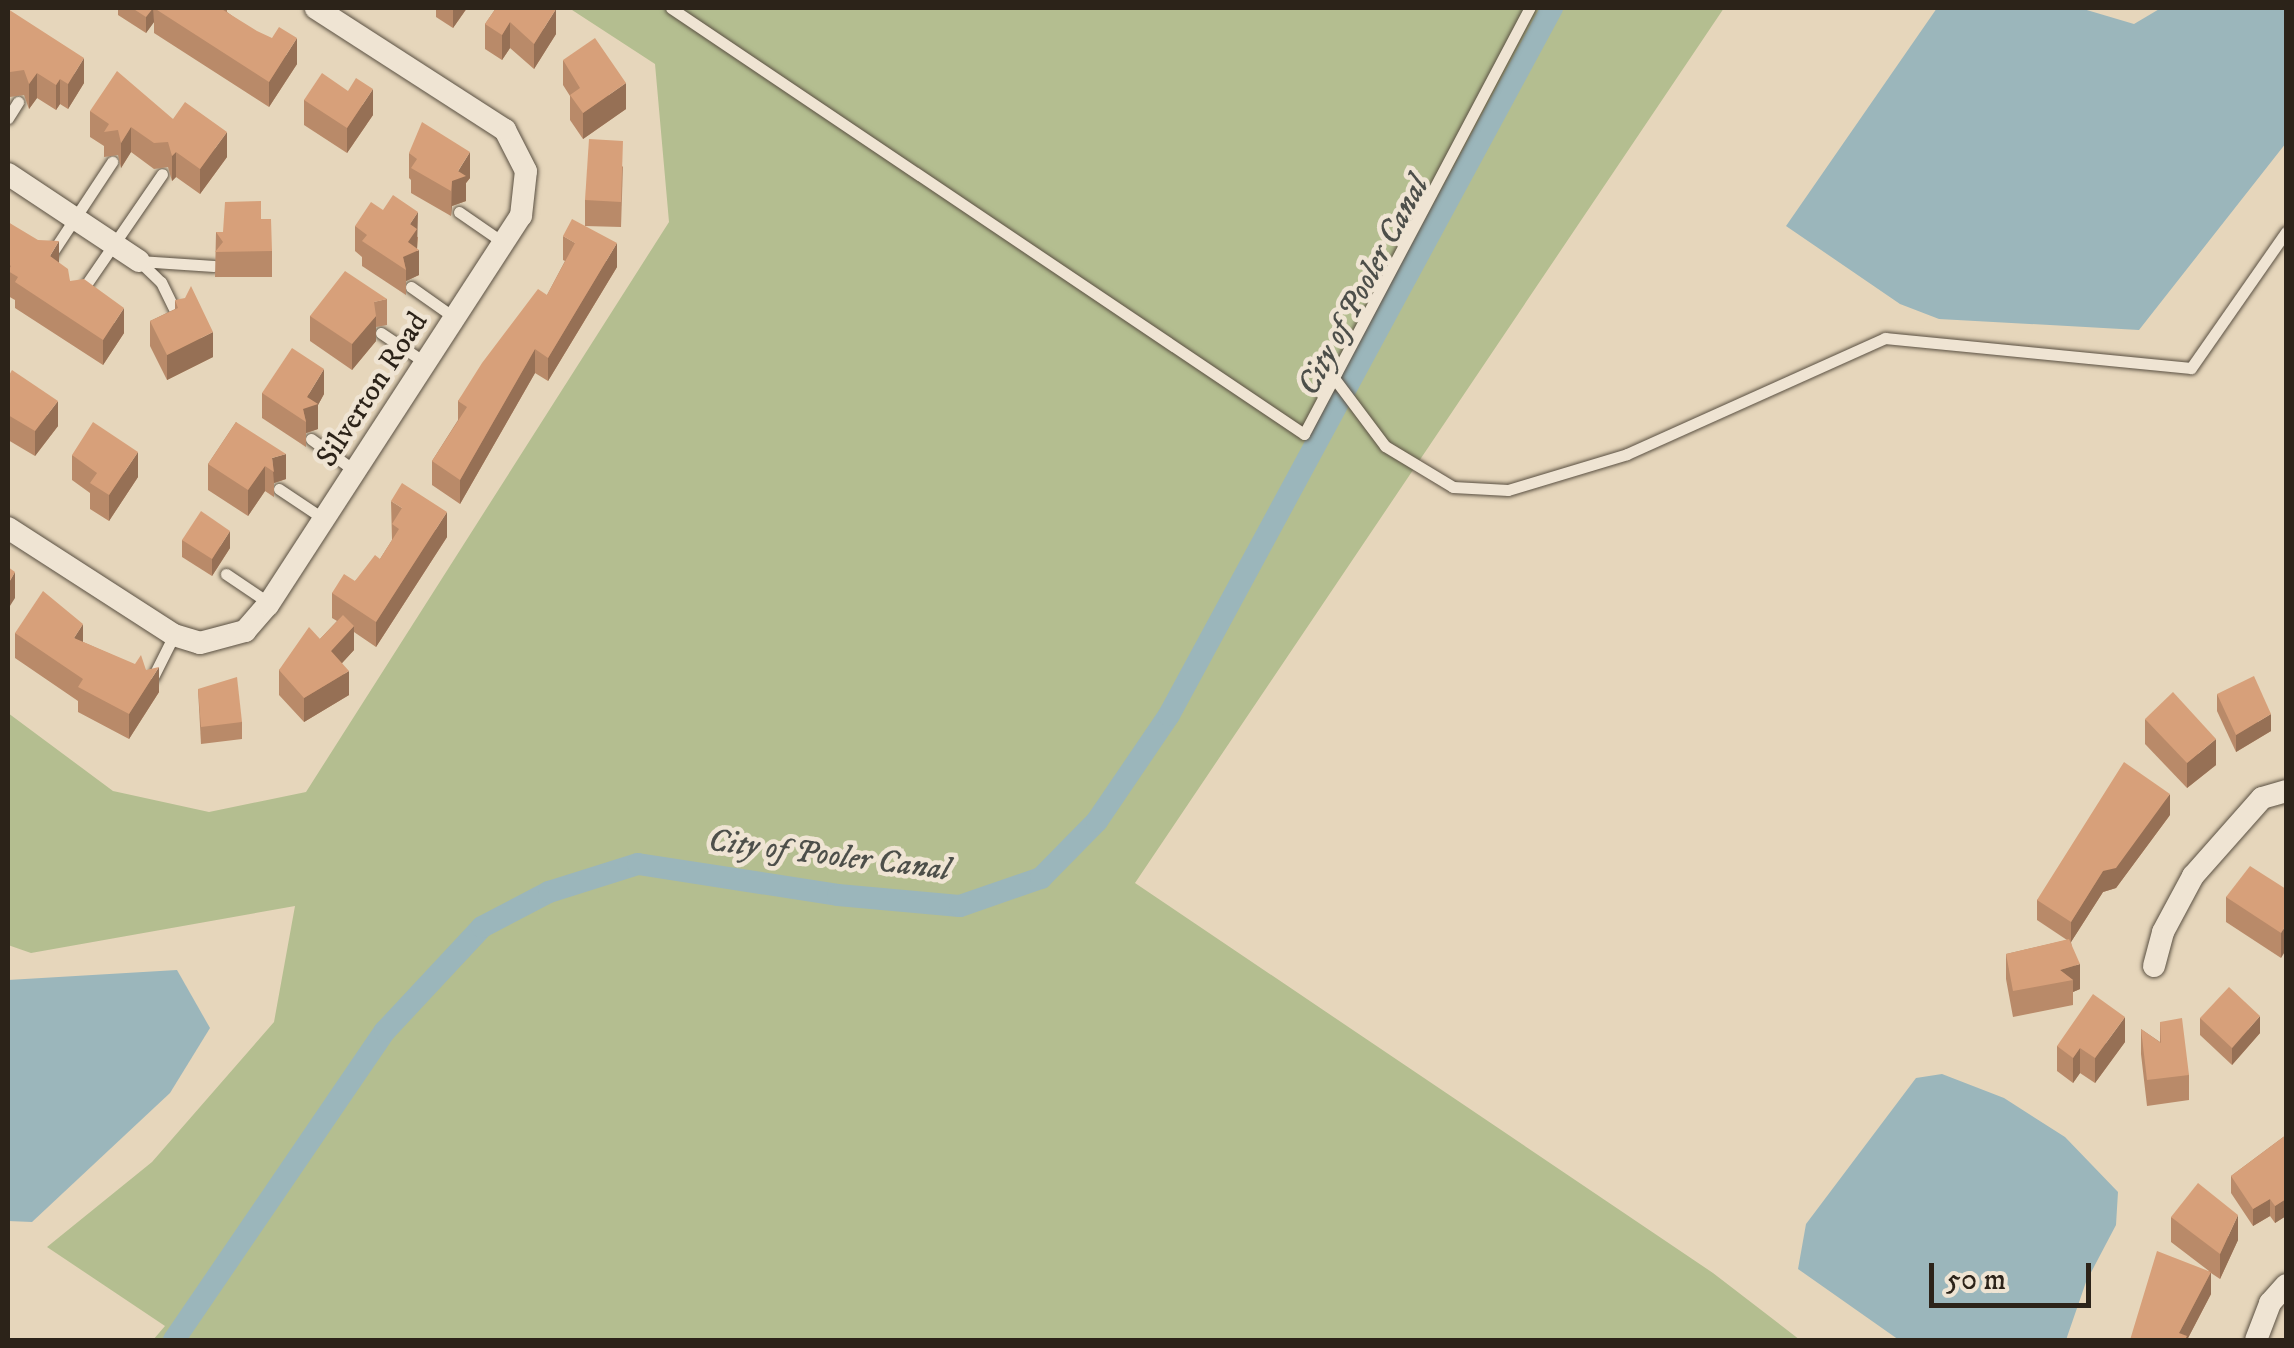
<!DOCTYPE html>
<html>
<head>
<meta charset="utf-8">
<style>
	body { margin:0 }
	#map { position:relative; width:2294px; height:1348px; overflow:hidden; background:#e6d6bb; font-family:"IM FELL DW Pica",serif }
	div>[style] { position:absolute }
	[style*='--x'] { left:calc(var(--x)*1px); top:calc(var(--y)*1px); width:calc(var(--w)*1px); rotate:calc(var(--a)*1deg) }
	.green>* { inset:0; background:#b4be90 }
	.water>* { inset:0; background:#9bb6bb }
	.canal>* { height:22px; margin:-11px; padding:0 11px; transform-origin:11px; border-radius:11px; background:#9bb6bb }
	.roads { filter:drop-shadow(0 0 2px #5a5042) drop-shadow(0 0 2px #5a5042) }
	.lane>* { height:11px; margin:-5.5px; padding:0 5.5px; transform-origin:5.5px; border-radius:5.5px; background:#efe4d3 }
	.street>* { height:22px; margin:-11px; padding:0 11px; transform-origin:11px; border-radius:11px; background:#efe4d3 }
	.wall>* { inset:0; background:#b98a69 }
	.shaded-wall>* { inset:0; background:#967055 }
	.building>* { inset:0; background:#d7a07a }
	span { translate:-50% -50%; white-space:nowrap; text-align:center; line-height:1.15; -webkit-text-stroke:9px #efe4d3; paint-order:stroke }
	.street-label { font-size:30px; color:#2c2319 }
	.water-label { font-size:32px; color:#4d4f4a; font-style:italic }
	.frame { position:absolute; inset:0; border:10px solid #2c2319; pointer-events:none }
	.scale { position:absolute; left:1929px; top:1263px; width:162px; height:45px; box-sizing:border-box; border:5px solid #2c2319; border-top:0; padding-left:12px; font-size:30px; line-height:35px; white-space:nowrap; color:#2c2319; -webkit-text-stroke:8px #efe4d3; paint-order:stroke }
</style>
</head>
<body>
<div id="map">
	<div class="green">
		<i style="clip-path:polygon(569px 8px,1724px 8px,1135px 883px,1713px 1273px,1800px 1340px,153px 1340px,165px 1326px,47px 1247px,152px 1162px,274px 1022px,295px 906px,31px 953px,8px 945px,8px 713px,113px 791px,209px 812px,306px 792px,669px 222px,655px 64px)"></i>
	</div>
	<div class="water">
		<i style="clip-path:polygon(1937px 8px,2080px 8px,2134px 24px,2161px 8px,2286px 8px,2286px 143px,2139px 330px,1939px 319px,1900px 304px,1786px 226px)"></i>
		<i style="clip-path:polygon(177px 970px,210px 1028px,170px 1093px,32px 1222px,8px 1221px,8px 980px)"></i>
		<i style="clip-path:polygon(1942px 1074px,2004px 1098px,2065px 1137px,2118px 1192px,2116px 1225px,2086px 1282px,2066px 1340px,1899px 1340px,1798px 1269px,1806px 1224px,1916px 1078px)"></i>
	</div>
	<div class="canal">
		<i style="--x:174;--y:1340;--w:374;--a:-55.7"></i>
		<i style="--x:385;--y:1031;--w:142;--a:-47"></i>
		<i style="--x:482;--y:927;--w:76;--a:-27.6"></i>
		<i style="--x:549;--y:892;--w:93;--a:-17.5"></i>
		<i style="--x:638;--y:864;--w:202;--a:8.8"></i>
		<i style="--x:838;--y:895;--w:122;--a:5.2"></i>
		<i style="--x:960;--y:906;--w:86;--a:-19.1"></i>
		<i style="--x:1041;--y:878;--w:80;--a:-45.5"></i>
		<i style="--x:1097;--y:821;--w:128;--a:-55.8"></i>
		<i style="--x:1169;--y:715;--w:804;--a:-61.55"></i>
	</div>
	<div class="roads">
		<div class="lane">
			<i style="--x:671;--y:8;--w:763;--a:33.94"></i>
			<i style="--x:1304;--y:434;--w:482;--a:-62.1"></i>
			<i style="--x:8;--y:118;--w:19;--a:-58"></i>
			<i style="--x:459;--y:212;--w:55;--a:34.6"></i>
			<i style="--x:50;--y:256;--w:113;--a:-56.6"></i>
			<i style="--x:139;--y:261;--w:75;--a:3.8"></i>
			<i style="--x:139;--y:261;--w:30;--a:44"></i>
			<i style="--x:161;--y:282;--w:39;--a:64"></i>
			<i style="--x:411;--y:287;--w:54;--a:35.2"></i>
			<i style="--x:81;--y:292;--w:143;--a:-55.5"></i>
			<i style="--x:381;--y:333;--w:54;--a:33.7"></i>
			<i style="--x:1334;--y:378;--w:85;--a:53.1"></i>
			<i style="--x:1385;--y:446;--w:79;--a:31.1"></i>
			<i style="--x:1453;--y:487;--w:55;--a:3.1"></i>
			<i style="--x:1508;--y:490;--w:124;--a:-16.8"></i>
			<i style="--x:1627;--y:454;--w:283;--a:-24.2"></i>
			<i style="--x:1885;--y:338;--w:307;--a:5.6"></i>
			<i style="--x:2191;--y:368;--w:166;--a:-55.1"></i>
			<i style="--x:311;--y:439;--w:54;--a:36"></i>
			<i style="--x:279;--y:489;--w:54;--a:33.7"></i>
			<i style="--x:226;--y:574;--w:52;--a:34"></i>
			<i style="--x:153;--y:677;--w:47;--a:-63.4"></i>
		</div>
		<div class="street">
			<i style="--x:8;--y:174;--w:157;--a:33.6"></i>
			<i style="--x:8;--y:528;--w:197;--a:32.8"></i>
			<i style="--x:174;--y:635;--w:27;--a:17"></i>
			<i style="--x:200;--y:643;--w:47;--a:-14.9"></i>
			<i style="--x:245;--y:631;--w:35;--a:-49"></i>
			<i style="--x:268;--y:605;--w:464;--a:-57"></i>
			<i style="--x:521;--y:216;--w:45;--a:-83.7"></i>
			<i style="--x:526;--y:171;--w:46;--a:-117.1"></i>
			<i style="--x:505;--y:130;--w:225;--a:-147.2"></i>
			<i style="--x:2154;--y:966;--w:35;--a:-75"></i>
			<i style="--x:2163;--y:932;--w:64;--a:-61.8"></i>
			<i style="--x:2193;--y:876;--w:104;--a:-48.5"></i>
			<i style="--x:2262;--y:798;--w:25;--a:-16"></i>
			<i style="--x:2256;--y:1340;--w:40;--a:-69"></i>
			<i style="--x:2270;--y:1303;--w:24;--a:-48"></i>
		</div>
	</div>
	<div class="wall">
		<i style="clip-path:polygon(118px 8px,227px 8px,227px 12px,297px 64px,269px 107px,154px 33px,154px 22px,146px 33px,118px 15px)"></i>
		<i style="clip-path:polygon(436px 8px,467px 8px,453px 28px,436px 17px)"></i>
		<i style="clip-path:polygon(496px 8px,556px 34px,534px 69px,510px 48px,502px 60px,485px 49px,485px 24px)"></i>
		<i style="clip-path:polygon(8px 9px,84px 83px,68px 109px,60px 104px,56px 110px,37px 98px,29px 109px,24px 95px,10px 97px,8px 95px)"></i>
		<i style="clip-path:polygon(563px 60px,626px 109px,583px 139px,570px 120px,570px 96px,563px 85px)"></i>
		<i style="clip-path:polygon(348px 91px,373px 115px,347px 153px,304px 125px,304px 100px)"></i>
		<i style="clip-path:polygon(90px 111px,173px 119px,227px 157px,200px 194px,176px 177px,172px 181px,168px 167px,154px 169px,131px 152px,121px 168px,118px 155px,104px 157px,104px 146px,90px 137px)"></i>
		<i style="clip-path:polygon(409px 153px,470px 178px,466px 183px,466px 201px,452px 206px,451px 216px,411px 193px,411px 180px,409px 178px)"></i>
		<i style="clip-path:polygon(623px 166px,621px 227px,585px 226px,585px 200px)"></i>
		<i style="clip-path:polygon(261px 219px,272px 251px,272px 277px,215px 277px,216px 232px,223px 232px)"></i>
		<i style="clip-path:polygon(8px 222px,59px 263px,70px 281px,124px 333px,103px 365px,15px 308px,15px 300px,8px 296px)"></i>
		<i style="clip-path:polygon(355px 226px,418px 237px,417px 249px,419px 275px,406px 281px,406px 295px,362px 266px,362px 257px,355px 251px)"></i>
		<i style="clip-path:polygon(563px 236px,617px 267px,548px 381px,535px 373px,460px 504px,432px 485px,432px 461px,458px 420px,458px 401px,547px 295px,565px 261px,563px 260px)"></i>
		<i style="clip-path:polygon(387px 299px,387px 325px,376px 327px,376px 341px,352px 370px,310px 341px,310px 316px)"></i>
		<i style="clip-path:polygon(175px 300px,213px 357px,167px 380px,150px 346px,150px 321px,175px 309px)"></i>
		<i style="clip-path:polygon(8px 377px,58px 426px,35px 456px,8px 440px)"></i>
		<i style="clip-path:polygon(262px 393px,324px 394px,318px 405px,318px 429px,306px 433px,306px 447px,262px 418px)"></i>
		<i style="clip-path:polygon(236px 422px,286px 479px,274px 483px,274px 497px,265px 491px,248px 516px,208px 490px,208px 464px)"></i>
		<i style="clip-path:polygon(72px 455px,138px 477px,109px 521px,90px 509px,90px 493px,72px 480px)"></i>
		<i style="clip-path:polygon(391px 501px,447px 537px,376px 647px,354px 632px,354px 650px,342px 663px,349px 695px,304px 722px,279px 695px,279px 670px,320px 639px,337px 621px,332px 618px,332px 593px,355px 581px,380px 559px,392px 540px)"></i>
		<i style="clip-path:polygon(182px 540px,230px 548px,212px 576px,182px 557px)"></i>
		<i style="clip-path:polygon(15px 633px,83px 642px,146px 670px,159px 692px,129px 739px,78px 712px,78px 701px,15px 658px)"></i>
		<i style="clip-path:polygon(198px 689px,242px 722px,242px 739px,201px 744px)"></i>
		<i style="clip-path:polygon(2217px 694px,2271px 731px,2236px 752px,2217px 711px)"></i>
		<i style="clip-path:polygon(2145px 719px,2216px 765px,2187px 788px,2145px 744px)"></i>
		<i style="clip-path:polygon(2170px 815px,2116px 888px,2103px 892px,2071px 942px,2080px 989px,2073px 992px,2073px 1005px,2013px 1017px,2006px 979px,2006px 954px,2067px 940px,2037px 920px,2037px 900px)"></i>
		<i style="clip-path:polygon(2286px 889px,2281px 958px,2226px 922px,2226px 897px)"></i>
		<i style="clip-path:polygon(2200px 1018px,2260px 1033px,2232px 1065px,2200px 1035px)"></i>
		<i style="clip-path:polygon(2160px 1022px,2189px 1075px,2189px 1100px,2147px 1106px,2141px 1054px,2141px 1029px,2160px 1042px)"></i>
		<i style="clip-path:polygon(2125px 1042px,2095px 1083px,2080px 1073px,2073px 1083px,2057px 1071px,2057px 1046px)"></i>
		<i style="clip-path:polygon(2286px 1135px,2286px 1216px,2275px 1223px,2270px 1216px,2253px 1226px,2231px 1193px,2231px 1176px)"></i>
		<i style="clip-path:polygon(2171px 1217px,2238px 1240px,2220px 1279px,2211px 1273px,2211px 1294px,2187px 1340px,2130px 1340px,2209px 1271px,2171px 1242px)"></i>
	</div>
	<div class="shaded-wall">
		<i style="clip-path:polygon(153px 8px,154px 22px,146px 33px,146px 17px)"></i>
		<i style="clip-path:polygon(453px 8px,467px 8px,453px 28px)"></i>
		<i style="clip-path:polygon(556px 9px,556px 34px,534px 69px,534px 44px)"></i>
		<i style="clip-path:polygon(510px 22px,510px 48px,502px 60px,502px 35px)"></i>
		<i style="clip-path:polygon(297px 38px,297px 64px,269px 107px,269px 82px)"></i>
		<i style="clip-path:polygon(84px 58px,84px 83px,68px 109px,68px 84px)"></i>
		<i style="clip-path:polygon(37px 73px,37px 98px,29px 109px,29px 84px)"></i>
		<i style="clip-path:polygon(60px 79px,60px 104px,56px 110px,56px 85px)"></i>
		<i style="clip-path:polygon(626px 83px,626px 109px,583px 139px,583px 113px)"></i>
		<i style="clip-path:polygon(373px 89px,373px 115px,347px 153px,347px 128px)"></i>
		<i style="clip-path:polygon(131px 127px,131px 152px,121px 168px,121px 143px)"></i>
		<i style="clip-path:polygon(227px 132px,227px 157px,200px 194px,200px 169px)"></i>
		<i style="clip-path:polygon(176px 152px,176px 177px,172px 181px,172px 156px)"></i>
		<i style="clip-path:polygon(470px 152px,470px 178px,466px 183px,466px 201px,452px 206px,451px 216px,452px 181px)"></i>
		<i style="clip-path:polygon(418px 212px,417px 251px,419px 250px,419px 275px,406px 281px,406px 270px,403px 257px,410px 224px)"></i>
		<i style="clip-path:polygon(59px 241px,59px 266px,50px 256px)"></i>
		<i style="clip-path:polygon(617px 243px,617px 267px,548px 381px,548px 358px)"></i>
		<i style="clip-path:polygon(124px 308px,124px 333px,103px 365px,103px 340px)"></i>
		<i style="clip-path:polygon(376px 316px,376px 341px,352px 370px,352px 344px)"></i>
		<i style="clip-path:polygon(213px 332px,213px 357px,167px 380px,167px 355px)"></i>
		<i style="clip-path:polygon(535px 349px,535px 373px,460px 504px,460px 480px)"></i>
		<i style="clip-path:polygon(324px 369px,324px 394px,318px 405px,318px 429px,306px 433px,306px 422px,303px 409px,307px 397px)"></i>
		<i style="clip-path:polygon(58px 401px,58px 426px,35px 456px,35px 431px)"></i>
		<i style="clip-path:polygon(138px 452px,138px 477px,109px 521px,109px 495px)"></i>
		<i style="clip-path:polygon(286px 454px,286px 479px,274px 483px,272px 458px)"></i>
		<i style="clip-path:polygon(265px 466px,265px 491px,248px 516px,248px 490px)"></i>
		<i style="clip-path:polygon(447px 512px,447px 537px,376px 647px,376px 622px)"></i>
		<i style="clip-path:polygon(230px 531px,230px 548px,212px 576px,212px 559px)"></i>
		<i style="clip-path:polygon(15px 572px,15px 598px,8px 609px,8px 584px)"></i>
		<i style="clip-path:polygon(83px 624px,83px 650px,74px 638px)"></i>
		<i style="clip-path:polygon(354px 626px,354px 650px,331px 675px,331px 651px)"></i>
		<i style="clip-path:polygon(159px 667px,159px 692px,129px 739px,129px 714px)"></i>
		<i style="clip-path:polygon(349px 671px,349px 695px,304px 722px,304px 698px)"></i>
		<i style="clip-path:polygon(2271px 714px,2271px 731px,2236px 752px,2236px 735px)"></i>
		<i style="clip-path:polygon(2216px 739px,2216px 765px,2187px 788px,2187px 763px)"></i>
		<i style="clip-path:polygon(2170px 794px,2170px 815px,2116px 888px,2103px 892px,2071px 942px,2071px 922px,2103px 871px)"></i>
		<i style="clip-path:polygon(2286px 925px,2286px 950px,2281px 958px,2281px 933px)"></i>
		<i style="clip-path:polygon(2080px 964px,2080px 989px,2073px 992px,2073px 980px,2060px 970px)"></i>
		<i style="clip-path:polygon(2260px 1016px,2260px 1033px,2232px 1065px,2232px 1048px)"></i>
		<i style="clip-path:polygon(2125px 1017px,2125px 1042px,2095px 1083px,2095px 1058px)"></i>
		<i style="clip-path:polygon(2080px 1048px,2080px 1073px,2073px 1083px,2073px 1058px)"></i>
		<i style="clip-path:polygon(2270px 1199px,2270px 1216px,2253px 1226px,2253px 1209px)"></i>
		<i style="clip-path:polygon(2286px 1199px,2286px 1216px,2275px 1223px,2275px 1206px)"></i>
		<i style="clip-path:polygon(2238px 1215px,2238px 1240px,2220px 1279px,2220px 1254px)"></i>
		<i style="clip-path:polygon(2211px 1272px,2211px 1294px,2187px 1340px,2179px 1340px,2179px 1333px)"></i>
	</div>
	<div class="building">
		<i style="clip-path:polygon(132px 8px,153px 8px,146px 17px)"></i>
		<i style="clip-path:polygon(154px 8px,220px 8px,257px 31px,272px 38px,279px 27px,297px 38px,269px 82px)"></i>
		<i style="clip-path:polygon(496px 8px,554px 8px,556px 9px,534px 44px,510px 22px,502px 35px,485px 24px)"></i>
		<i style="clip-path:polygon(8px 9px,84px 58px,68px 84px,60px 79px,56px 85px,37px 73px,29px 84px,24px 70px,10px 72px,8px 70px)"></i>
		<i style="clip-path:polygon(595px 38px,626px 83px,583px 113px,570px 95px,580px 88px,563px 60px)"></i>
		<i style="clip-path:polygon(117px 71px,173px 119px,185px 102px,227px 132px,200px 169px,176px 152px,172px 156px,168px 142px,154px 143px,131px 127px,121px 143px,118px 130px,104px 132px,109px 124px,90px 111px)"></i>
		<i style="clip-path:polygon(322px 73px,348px 91px,356px 78px,373px 89px,347px 128px,304px 100px)"></i>
		<i style="clip-path:polygon(422px 122px,470px 152px,458px 171px,466px 176px,452px 181px,451px 191px,411px 168px,417px 159px,409px 153px)"></i>
		<i style="clip-path:polygon(589px 139px,623px 141px,621px 202px,585px 200px)"></i>
		<i style="clip-path:polygon(393px 195px,418px 212px,410px 224px,417px 229px,408px 242px,419px 250px,403px 257px,406px 270px,362px 241px,367px 235px,355px 226px,371px 202px,383px 210px)"></i>
		<i style="clip-path:polygon(261px 201px,261px 219px,271px 219px,272px 251px,215px 252px,223px 242px,216px 232px,223px 232px,225px 202px)"></i>
		<i style="clip-path:polygon(572px 219px,617px 243px,548px 358px,535px 349px,460px 480px,432px 461px,467px 407px,458px 401px,482px 363px,538px 289px,547px 295px,575px 243px,563px 236px)"></i>
		<i style="clip-path:polygon(8px 222px,38px 240px,59px 241px,50px 256px,68px 269px,70px 281px,84px 279px,124px 308px,103px 340px,15px 282px,18px 277px,8px 271px,11px 266px,8px 264px)"></i>
		<i style="clip-path:polygon(345px 271px,387px 299px,374px 302px,376px 316px,352px 344px,310px 316px)"></i>
		<i style="clip-path:polygon(191px 286px,213px 332px,167px 355px,150px 321px,178px 308px,175px 300px,185px 298px)"></i>
		<i style="clip-path:polygon(292px 348px,324px 369px,307px 397px,318px 404px,303px 409px,306px 422px,262px 393px)"></i>
		<i style="clip-path:polygon(12px 370px,58px 401px,35px 431px,8px 415px,8px 377px)"></i>
		<i style="clip-path:polygon(93px 422px,138px 452px,109px 495px,90px 483px,97px 473px,72px 455px)"></i>
		<i style="clip-path:polygon(236px 422px,286px 454px,272px 458px,274px 472px,265px 466px,248px 490px,208px 464px)"></i>
		<i style="clip-path:polygon(402px 483px,447px 512px,376px 622px,332px 593px,344px 574px,355px 581px,375px 555px,380px 559px,399px 529px,392px 524px,402px 508px,391px 501px)"></i>
		<i style="clip-path:polygon(201px 511px,230px 531px,212px 559px,182px 540px)"></i>
		<i style="clip-path:polygon(8px 567px,15px 572px,8px 584px)"></i>
		<i style="clip-path:polygon(43px 591px,83px 624px,74px 638px,135px 664px,141px 655px,146px 670px,159px 667px,129px 714px,78px 687px,83px 679px,15px 633px)"></i>
		<i style="clip-path:polygon(343px 615px,354px 626px,331px 651px,349px 671px,304px 698px,279px 670px,309px 627px,320px 639px)"></i>
		<i style="clip-path:polygon(2254px 676px,2271px 714px,2236px 735px,2217px 694px)"></i>
		<i style="clip-path:polygon(237px 677px,242px 722px,201px 727px,198px 689px)"></i>
		<i style="clip-path:polygon(2173px 692px,2216px 739px,2187px 763px,2145px 719px)"></i>
		<i style="clip-path:polygon(2124px 762px,2170px 794px,2116px 868px,2103px 871px,2071px 922px,2037px 900px)"></i>
		<i style="clip-path:polygon(2250px 866px,2286px 889px,2286px 925px,2281px 933px,2226px 897px)"></i>
		<i style="clip-path:polygon(2069px 939px,2080px 964px,2060px 970px,2073px 980px,2013px 991px,2006px 954px)"></i>
		<i style="clip-path:polygon(2229px 987px,2260px 1016px,2232px 1048px,2200px 1018px)"></i>
		<i style="clip-path:polygon(2093px 994px,2125px 1017px,2095px 1058px,2080px 1048px,2073px 1058px,2057px 1046px)"></i>
		<i style="clip-path:polygon(2182px 1018px,2189px 1075px,2147px 1080px,2141px 1029px,2161px 1043px,2160px 1022px)"></i>
		<i style="clip-path:polygon(2286px 1135px,2286px 1199px,2275px 1206px,2270px 1199px,2253px 1209px,2231px 1176px)"></i>
		<i style="clip-path:polygon(2198px 1183px,2238px 1215px,2220px 1254px,2171px 1217px)"></i>
		<i style="clip-path:polygon(2157px 1251px,2211px 1272px,2179px 1333px,2187px 1336px,2185px 1340px,2130px 1340px)"></i>
	</div>
	<div class="street-label">
		<span style="left:373px;top:390px;rotate:-57deg">Silverton Road</span>
	</div>
	<div class="water-label">
		<span style="left:1364px;top:286px;rotate:-62deg">City of Pooler Canal</span>
		<span style="left:829px;top:856px;rotate:7deg">City of Pooler Canal</span>
	</div>
	<div class="frame"></div>
	<div class="scale">50 m</div>
</div>
</body>
</html>
